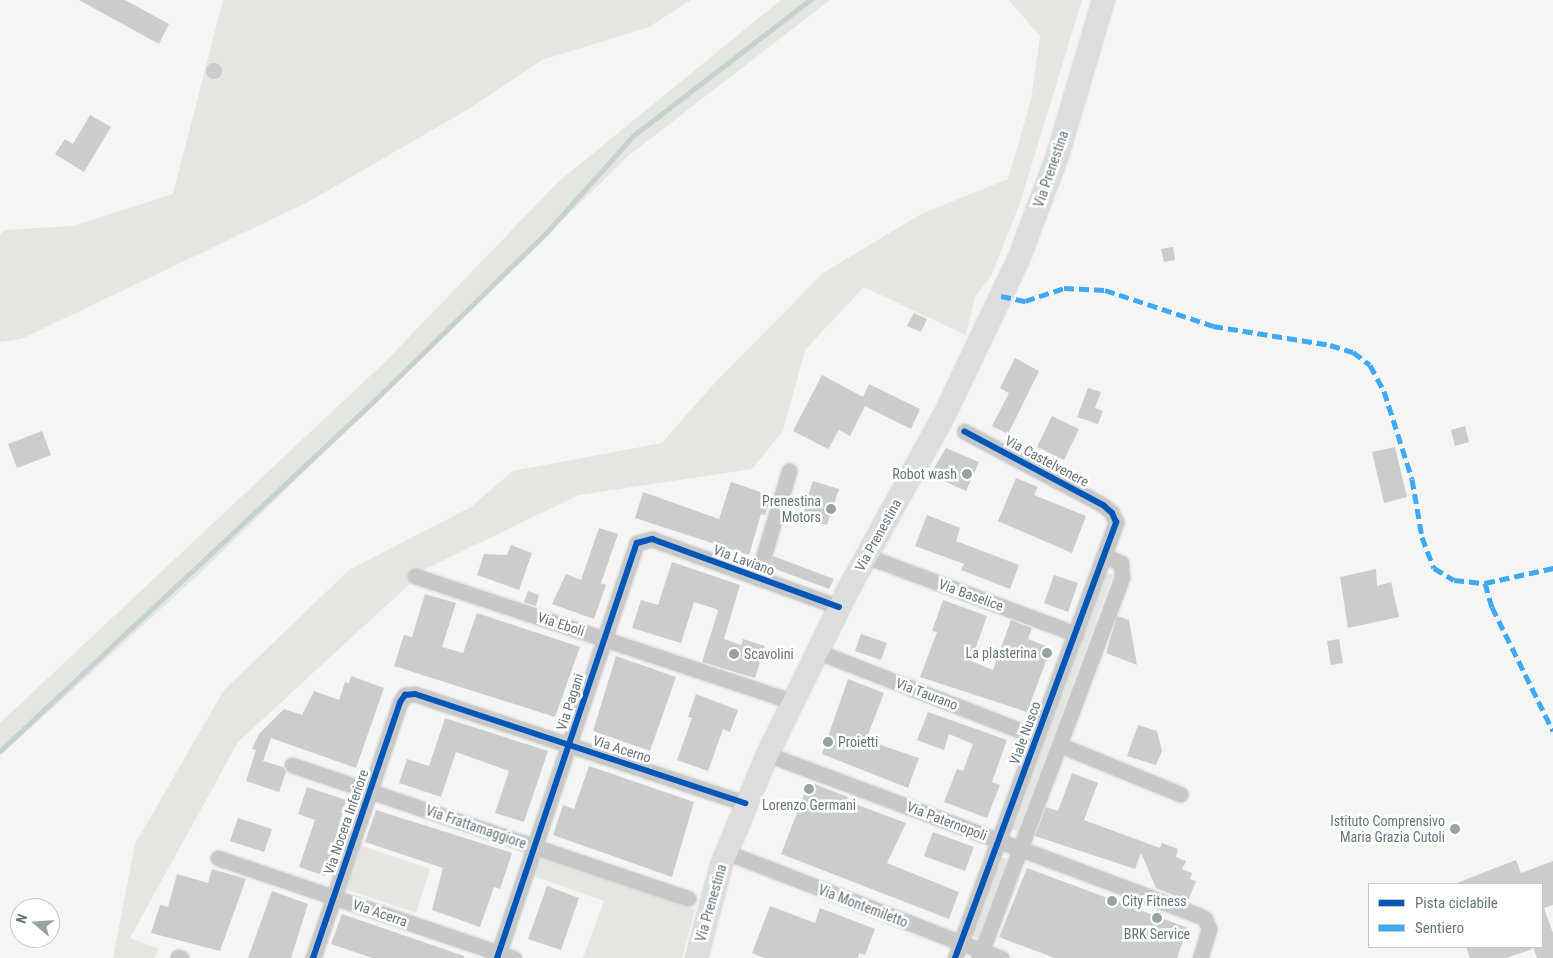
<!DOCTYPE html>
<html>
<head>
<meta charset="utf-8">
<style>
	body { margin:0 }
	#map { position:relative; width:1553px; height:958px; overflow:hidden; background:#f5f5f4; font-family:"Roboto Condensed",sans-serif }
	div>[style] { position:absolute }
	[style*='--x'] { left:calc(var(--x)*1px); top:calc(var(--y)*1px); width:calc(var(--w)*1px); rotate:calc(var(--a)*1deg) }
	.green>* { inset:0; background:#e4e6e2 }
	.stream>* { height:4.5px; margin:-2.25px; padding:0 2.25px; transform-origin:2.25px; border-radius:2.25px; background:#c7d1d1 }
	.building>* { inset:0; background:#cbcccc }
	.round { border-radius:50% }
	.roads { filter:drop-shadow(0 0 1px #d0d1d1) drop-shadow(0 0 1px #d0d1d1) }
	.street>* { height:15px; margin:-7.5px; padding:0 7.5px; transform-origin:7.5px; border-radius:7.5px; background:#c6c8c9 }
	.secondary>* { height:21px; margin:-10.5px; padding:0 10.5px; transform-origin:10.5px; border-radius:10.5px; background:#dcddde }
	.quiet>* { height:5px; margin-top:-2.5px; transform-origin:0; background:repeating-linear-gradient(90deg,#3fa9f5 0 10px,transparent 0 15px) }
	.cycleway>* { height:6px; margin:-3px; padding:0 3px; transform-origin:3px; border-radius:3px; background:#0057b8 }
	.dots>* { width:14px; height:14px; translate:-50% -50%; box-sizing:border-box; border:2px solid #fff; border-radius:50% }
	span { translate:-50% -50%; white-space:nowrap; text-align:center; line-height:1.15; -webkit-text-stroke:5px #fff; paint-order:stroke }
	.street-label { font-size:14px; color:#65767b }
	.poi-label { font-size:14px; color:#65767b }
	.right { translate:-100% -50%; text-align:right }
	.left { translate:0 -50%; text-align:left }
	.legend { position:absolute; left:1368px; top:883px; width:175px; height:65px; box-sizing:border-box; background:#fff; border:1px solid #c1c8ca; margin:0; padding:6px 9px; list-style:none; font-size:15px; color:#65767b }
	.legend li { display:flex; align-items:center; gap:10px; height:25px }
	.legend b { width:25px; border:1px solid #c1c8ca }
	.north { position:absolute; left:10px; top:898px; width:50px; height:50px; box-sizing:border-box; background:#fff; border:1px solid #c1c8ca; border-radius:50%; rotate:288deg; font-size:14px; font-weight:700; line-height:20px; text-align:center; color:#65767b }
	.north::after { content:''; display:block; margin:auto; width:18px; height:22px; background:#97a2a5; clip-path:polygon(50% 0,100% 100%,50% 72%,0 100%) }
</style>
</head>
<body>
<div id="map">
	<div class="green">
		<i style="clip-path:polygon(223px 0,691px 0,649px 27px,542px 60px,472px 107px,308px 202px,21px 339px,0 342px,0 234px,5px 230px,73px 226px,173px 194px)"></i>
		<i style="clip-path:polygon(781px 0,830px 0,628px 156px,197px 576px,0 756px,0 723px,386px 361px,558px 182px)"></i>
		<i style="clip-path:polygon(1009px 0,1082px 0,1020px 203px,991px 276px,975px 297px,966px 335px,864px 287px,805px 350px,783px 431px,752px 469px,579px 495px,427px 568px,238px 742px,130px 938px,159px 949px,154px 958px,113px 958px,135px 844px,224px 690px,349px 570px,471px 507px,513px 471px,662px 443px,710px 388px,823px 273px,921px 214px,1008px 179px,1031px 100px,1040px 36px)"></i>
		<i style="clip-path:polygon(1104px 572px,1113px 575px,1018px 831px,1009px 828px)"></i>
		<i style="clip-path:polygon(357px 844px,430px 869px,416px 913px,342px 888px)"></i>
		<i style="clip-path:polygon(539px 854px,695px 910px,682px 958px,583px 958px,604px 901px,531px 875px)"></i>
		<i style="clip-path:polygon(998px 856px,1007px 859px,978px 938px,969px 935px)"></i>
	</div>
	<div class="stream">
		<i style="--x:0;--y:751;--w:514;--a:-43.11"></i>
		<i style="--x:375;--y:400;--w:240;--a:-44.3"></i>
		<i style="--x:547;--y:232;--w:130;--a:-48.1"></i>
		<i style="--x:634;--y:135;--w:222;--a:-37.5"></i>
	</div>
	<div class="building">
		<i style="clip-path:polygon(79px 0,125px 0,169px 24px,159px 44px)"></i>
		<i class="round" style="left:206px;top:63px;width:16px;height:16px"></i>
		<i style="clip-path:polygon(90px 115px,111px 127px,84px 172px,55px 154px,65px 139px,73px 144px)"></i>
		<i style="clip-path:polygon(1173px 247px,1175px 260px,1164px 262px,1161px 249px)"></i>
		<i style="clip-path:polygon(914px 313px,927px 319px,921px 332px,907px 326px)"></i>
		<i style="clip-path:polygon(1015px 358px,1039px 371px,1008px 434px,992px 426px,1009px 393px,1000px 388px)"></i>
		<i style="clip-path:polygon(822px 375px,863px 397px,869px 384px,920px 409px,911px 429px,865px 406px,850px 436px,839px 430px,828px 449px,793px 431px)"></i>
		<i style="clip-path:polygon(1088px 388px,1101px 392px,1095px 408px,1103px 411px,1098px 424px,1077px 417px)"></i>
		<i style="clip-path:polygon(1052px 416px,1079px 429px,1064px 460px,1037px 447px)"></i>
		<i style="clip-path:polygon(1465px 426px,1469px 442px,1455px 446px,1451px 430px)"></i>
		<i style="clip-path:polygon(42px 431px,51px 455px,17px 468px,8px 444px)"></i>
		<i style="clip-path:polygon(1395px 447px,1407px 497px,1384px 503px,1372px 452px)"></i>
		<i style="clip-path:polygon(946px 448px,979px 462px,966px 491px,930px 475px)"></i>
		<i style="clip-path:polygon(1016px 478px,1038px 487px,1034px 495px,1086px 516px,1072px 553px,998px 521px)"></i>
		<i style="clip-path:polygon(813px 481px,839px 489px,827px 525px,801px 517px)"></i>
		<i style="clip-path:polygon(731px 482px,772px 496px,765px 515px,761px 514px,749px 555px,635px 518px,643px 492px,719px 519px)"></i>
		<i style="clip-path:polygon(927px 515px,960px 528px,956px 541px,1019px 565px,1010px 589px,961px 570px,964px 564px,915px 546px)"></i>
		<i style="clip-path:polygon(599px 528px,618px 534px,601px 583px,606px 585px,594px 619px,552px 604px,566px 574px,581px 580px)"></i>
		<i style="clip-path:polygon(511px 545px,532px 553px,519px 590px,477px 575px,484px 554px,507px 555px)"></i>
		<i style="clip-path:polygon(773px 556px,834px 579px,829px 589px,770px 567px)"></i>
		<i style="clip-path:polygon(672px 562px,740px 585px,724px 639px,741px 645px,743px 639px,765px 646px,755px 678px,702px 662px,718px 611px,716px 609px,694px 602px,681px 643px,632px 628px,641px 600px,658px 605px)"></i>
		<i style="clip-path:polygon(1376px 569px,1377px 586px,1391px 582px,1399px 617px,1348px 628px,1340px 577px)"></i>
		<i style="clip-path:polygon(1054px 575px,1078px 583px,1068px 612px,1044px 603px)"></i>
		<i style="clip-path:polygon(528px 591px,539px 595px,536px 606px,524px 602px)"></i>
		<i style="clip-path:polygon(425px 594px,456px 603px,442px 647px,463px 653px,477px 613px,580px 647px,555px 717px,394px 666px,404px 635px,412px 637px)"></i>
		<i style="clip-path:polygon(943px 600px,987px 616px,971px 661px,993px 670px,1011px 620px,1032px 628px,1028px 639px,1051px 648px,1027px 712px,920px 677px,937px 632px,932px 631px)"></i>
		<i style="clip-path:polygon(1117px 616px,1129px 620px,1137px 665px,1106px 653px)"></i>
		<i style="clip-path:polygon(861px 634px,887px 643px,881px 660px,855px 651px)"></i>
		<i style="clip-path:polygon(1339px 639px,1343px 663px,1331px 665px,1327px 641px)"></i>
		<i style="clip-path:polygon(616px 656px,676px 677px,650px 751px,593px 731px)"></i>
		<i style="clip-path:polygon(351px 676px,384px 688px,356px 768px,271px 738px,263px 761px,283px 767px,286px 772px,279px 792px,246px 781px,256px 750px,252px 749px,259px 734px,284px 709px,302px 715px,314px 691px,339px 700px,345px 682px,349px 683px)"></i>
		<i style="clip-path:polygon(848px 679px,884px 693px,866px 740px,919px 758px,908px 788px,822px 754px)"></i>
		<i style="clip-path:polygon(696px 694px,738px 710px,730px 732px,723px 729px,708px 771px,677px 760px,692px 718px,688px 717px)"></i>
		<i style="clip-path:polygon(928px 712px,1007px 740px,992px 782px,1000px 785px,987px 818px,944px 802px,957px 769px,963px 771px,973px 744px,949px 734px,944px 750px,917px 740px)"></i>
		<i style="clip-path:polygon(445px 718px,548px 751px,524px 822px,495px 813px,509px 771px,456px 752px,441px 797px,399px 783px,407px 759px,429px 766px)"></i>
		<i style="clip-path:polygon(1138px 725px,1157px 731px,1162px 751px,1156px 765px,1127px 756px)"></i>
		<i style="clip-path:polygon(589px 766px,694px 802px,672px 877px,553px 835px,563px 805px,574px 809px)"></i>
		<i style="clip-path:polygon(1072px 773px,1098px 783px,1084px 820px,1160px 848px,1162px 843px,1178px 849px,1176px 857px,1186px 861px,1182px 869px,1192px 873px,1190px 879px,1196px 881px,1188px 901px,1156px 888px,1141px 853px,1135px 869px,1035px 836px,1046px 807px,1058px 811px)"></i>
		<i style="clip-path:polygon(809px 782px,848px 797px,847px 801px,906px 823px,887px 863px,959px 892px,949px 919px,781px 854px)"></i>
		<i style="clip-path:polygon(307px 787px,346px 800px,325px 876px,299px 867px,315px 820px,298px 814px)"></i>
		<i style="clip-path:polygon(376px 810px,512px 853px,500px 889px,494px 887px,480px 927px,432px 910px,443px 868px,365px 842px)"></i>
		<i style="clip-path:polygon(238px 818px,272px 829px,264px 852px,230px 841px)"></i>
		<i style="clip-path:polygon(933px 832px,974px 847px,965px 871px,924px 856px)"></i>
		<i style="clip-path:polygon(1516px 860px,1521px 873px,1553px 861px,1553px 905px,1544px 908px,1553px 933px,1553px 958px,1537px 958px,1533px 947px,1542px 947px,1542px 884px,1454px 884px)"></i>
		<i style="clip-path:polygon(1027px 868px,1188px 928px,1177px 958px,1055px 958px,999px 937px)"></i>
		<i style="clip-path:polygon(212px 869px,246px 879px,220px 951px,151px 933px,160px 905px,168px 907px,177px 874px,208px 883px)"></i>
		<i style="clip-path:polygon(547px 886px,579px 898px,561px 950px,528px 939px)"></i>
		<i style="clip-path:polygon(272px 891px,308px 904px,291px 958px,248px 958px)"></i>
		<i style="clip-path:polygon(770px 906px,815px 923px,820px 908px,875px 929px,865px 955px,859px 953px,858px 958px,764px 958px,752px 953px)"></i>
		<i style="clip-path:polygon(342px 914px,464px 956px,464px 958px,372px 958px,331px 944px)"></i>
		<i style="clip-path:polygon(1466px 947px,1532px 947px,1533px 949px,1506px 958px,1470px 958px)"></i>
	</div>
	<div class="roads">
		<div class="street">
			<i style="--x:866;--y:556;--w:224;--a:20.4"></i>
			<i style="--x:415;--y:576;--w:396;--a:18.4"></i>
			<i style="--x:757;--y:578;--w:112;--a:-73.3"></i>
			<i style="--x:816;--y:651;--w:237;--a:21.3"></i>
			<i style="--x:1060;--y:745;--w:130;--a:22.2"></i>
			<i style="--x:767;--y:754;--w:458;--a:20.5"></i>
			<i style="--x:1196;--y:914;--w:10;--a:29"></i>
			<i style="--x:1205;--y:919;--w:11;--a:68"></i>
			<i style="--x:1209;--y:929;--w:30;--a:107"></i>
			<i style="--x:292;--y:765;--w:418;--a:18.6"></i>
			<i style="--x:726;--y:852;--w:295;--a:21.1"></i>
			<i style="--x:218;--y:858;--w:312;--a:18.7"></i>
			<i style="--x:178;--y:957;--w:3;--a:18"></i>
			<i style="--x:313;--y:958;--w:270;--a:-71.2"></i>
			<i style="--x:400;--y:702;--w:9;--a:-54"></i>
			<i style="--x:405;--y:695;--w:10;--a:-6"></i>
			<i style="--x:415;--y:694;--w:348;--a:18.3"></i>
			<i style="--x:497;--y:958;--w:438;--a:-71.4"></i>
			<i style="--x:637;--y:543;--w:16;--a:-15"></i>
			<i style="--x:652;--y:539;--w:199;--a:20"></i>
			<i style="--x:955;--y:958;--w:465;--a:-69.7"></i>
			<i style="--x:1116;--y:522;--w:10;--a:-114"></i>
			<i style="--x:1112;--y:513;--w:12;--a:-138"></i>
			<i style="--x:1103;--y:505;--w:157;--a:-152"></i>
			<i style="--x:979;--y:958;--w:407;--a:-69.4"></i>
			<i style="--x:1122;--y:577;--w:14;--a:-94"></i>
			<i style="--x:1121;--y:563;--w:17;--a:-155"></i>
		</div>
		<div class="secondary">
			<i style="--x:696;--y:958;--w:97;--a:-75.1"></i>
			<i style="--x:721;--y:864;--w:119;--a:-67.3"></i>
			<i style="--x:767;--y:754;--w:178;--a:-64"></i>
			<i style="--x:845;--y:594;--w:205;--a:-61.2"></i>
			<i style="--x:944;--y:414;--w:172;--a:-64.5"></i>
			<i style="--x:1018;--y:259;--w:111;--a:-69.4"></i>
			<i style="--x:1057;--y:155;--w:162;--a:-73.5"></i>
		</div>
	</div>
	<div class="quiet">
		<i style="--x:1001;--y:296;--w:25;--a:12"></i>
		<i style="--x:1025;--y:301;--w:41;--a:-18.4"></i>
		<i style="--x:1064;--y:288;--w:41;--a:2.8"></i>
		<i style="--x:1105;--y:290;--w:114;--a:18.4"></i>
		<i style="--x:1213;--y:326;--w:119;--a:9.2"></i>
		<i style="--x:1330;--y:345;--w:24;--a:17"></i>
		<i style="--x:1353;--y:352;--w:21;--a:37"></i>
		<i style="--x:1370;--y:365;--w:30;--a:62"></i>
		<i style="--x:1384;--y:391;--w:92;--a:72.3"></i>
		<i style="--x:1412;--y:479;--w:59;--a:80.2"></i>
		<i style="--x:1422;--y:537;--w:33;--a:69"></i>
		<i style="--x:1434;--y:568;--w:23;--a:31"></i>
		<i style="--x:1454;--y:580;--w:31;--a:6"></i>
		<i style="--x:1485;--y:583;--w:70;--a:-12.4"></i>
		<i style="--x:1485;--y:583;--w:25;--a:74"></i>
		<i style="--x:1492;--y:607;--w:138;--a:63.8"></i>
	</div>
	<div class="cycleway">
		<i style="--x:313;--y:958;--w:270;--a:-71.2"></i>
		<i style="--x:400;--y:702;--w:9;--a:-54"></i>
		<i style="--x:405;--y:695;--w:10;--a:-6"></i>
		<i style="--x:415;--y:694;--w:348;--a:18.3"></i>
		<i style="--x:497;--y:958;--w:438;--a:-71.4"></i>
		<i style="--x:637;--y:543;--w:16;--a:-15"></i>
		<i style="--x:652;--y:539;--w:199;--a:20"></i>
		<i style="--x:955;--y:958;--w:465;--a:-69.7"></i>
		<i style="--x:1116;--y:522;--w:10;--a:-114"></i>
		<i style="--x:1112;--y:513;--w:12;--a:-138"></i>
		<i style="--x:1103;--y:505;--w:157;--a:-152"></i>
	</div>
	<div class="dots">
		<i style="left:967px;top:474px;background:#97a2a5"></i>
		<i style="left:831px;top:509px;background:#97a2a5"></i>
		<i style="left:1047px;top:653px;background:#97a2a5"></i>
		<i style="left:734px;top:654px;background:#97a2a5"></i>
		<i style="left:828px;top:742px;background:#97a2a5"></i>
		<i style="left:809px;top:789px;background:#97a2a5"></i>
		<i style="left:1455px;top:829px;background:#97a2a5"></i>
		<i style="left:1112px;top:901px;background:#97a2a5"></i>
		<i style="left:1157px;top:918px;background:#97a2a5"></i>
	</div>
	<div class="street-label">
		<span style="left:1051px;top:169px;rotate:-71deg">Via Prenestina</span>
		<span style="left:1047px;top:461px;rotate:28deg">Via Castelvenere</span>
		<span style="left:878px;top:535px;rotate:-61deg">Via Prenestina</span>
		<span style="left:744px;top:560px;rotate:20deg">Via Laviano</span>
		<span style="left:971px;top:595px;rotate:20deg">Via Baselice</span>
		<span style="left:561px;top:624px;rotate:18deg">Via Eboli</span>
		<span style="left:927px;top:694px;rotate:21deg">Via Taurano</span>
		<span style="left:570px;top:702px;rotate:-72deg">Via Pagani</span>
		<span style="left:1025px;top:733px;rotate:-70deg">Viale Nusco</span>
		<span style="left:622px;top:749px;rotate:18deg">Via Acerno</span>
		<span style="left:947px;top:821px;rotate:21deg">Via Paternopoli</span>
		<span style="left:346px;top:822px;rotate:-71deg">Via Nocera Inferiore</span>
		<span style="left:476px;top:827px;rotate:19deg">Via Frattamaggiore</span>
		<span style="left:711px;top:903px;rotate:-74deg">Via Prenestina</span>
		<span style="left:863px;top:906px;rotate:21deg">Via Montemiletto</span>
		<span style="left:380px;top:913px;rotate:19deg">Via Acerra</span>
	</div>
	<div class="poi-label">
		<span class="right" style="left:957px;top:474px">Robot wash</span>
		<span class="right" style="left:821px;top:509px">Prenestina<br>Motors</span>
		<span class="right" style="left:1037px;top:653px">La plasterina</span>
		<span class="left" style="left:744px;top:654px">Scavolini</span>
		<span class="left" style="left:838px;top:742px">Proietti</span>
		<span style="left:809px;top:805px">Lorenzo Germani</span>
		<span class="right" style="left:1445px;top:829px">Istituto Comprensivo<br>Maria Grazia Cutoli</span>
		<span class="left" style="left:1122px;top:901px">City Fitness</span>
		<span style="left:1157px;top:934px">BRK Service</span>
	</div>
	<ul class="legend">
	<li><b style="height:6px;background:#0057b8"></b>Pista ciclabile</li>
	<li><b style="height:6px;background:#3fa9f5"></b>Sentiero</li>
	</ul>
	<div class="north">N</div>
</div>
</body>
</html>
